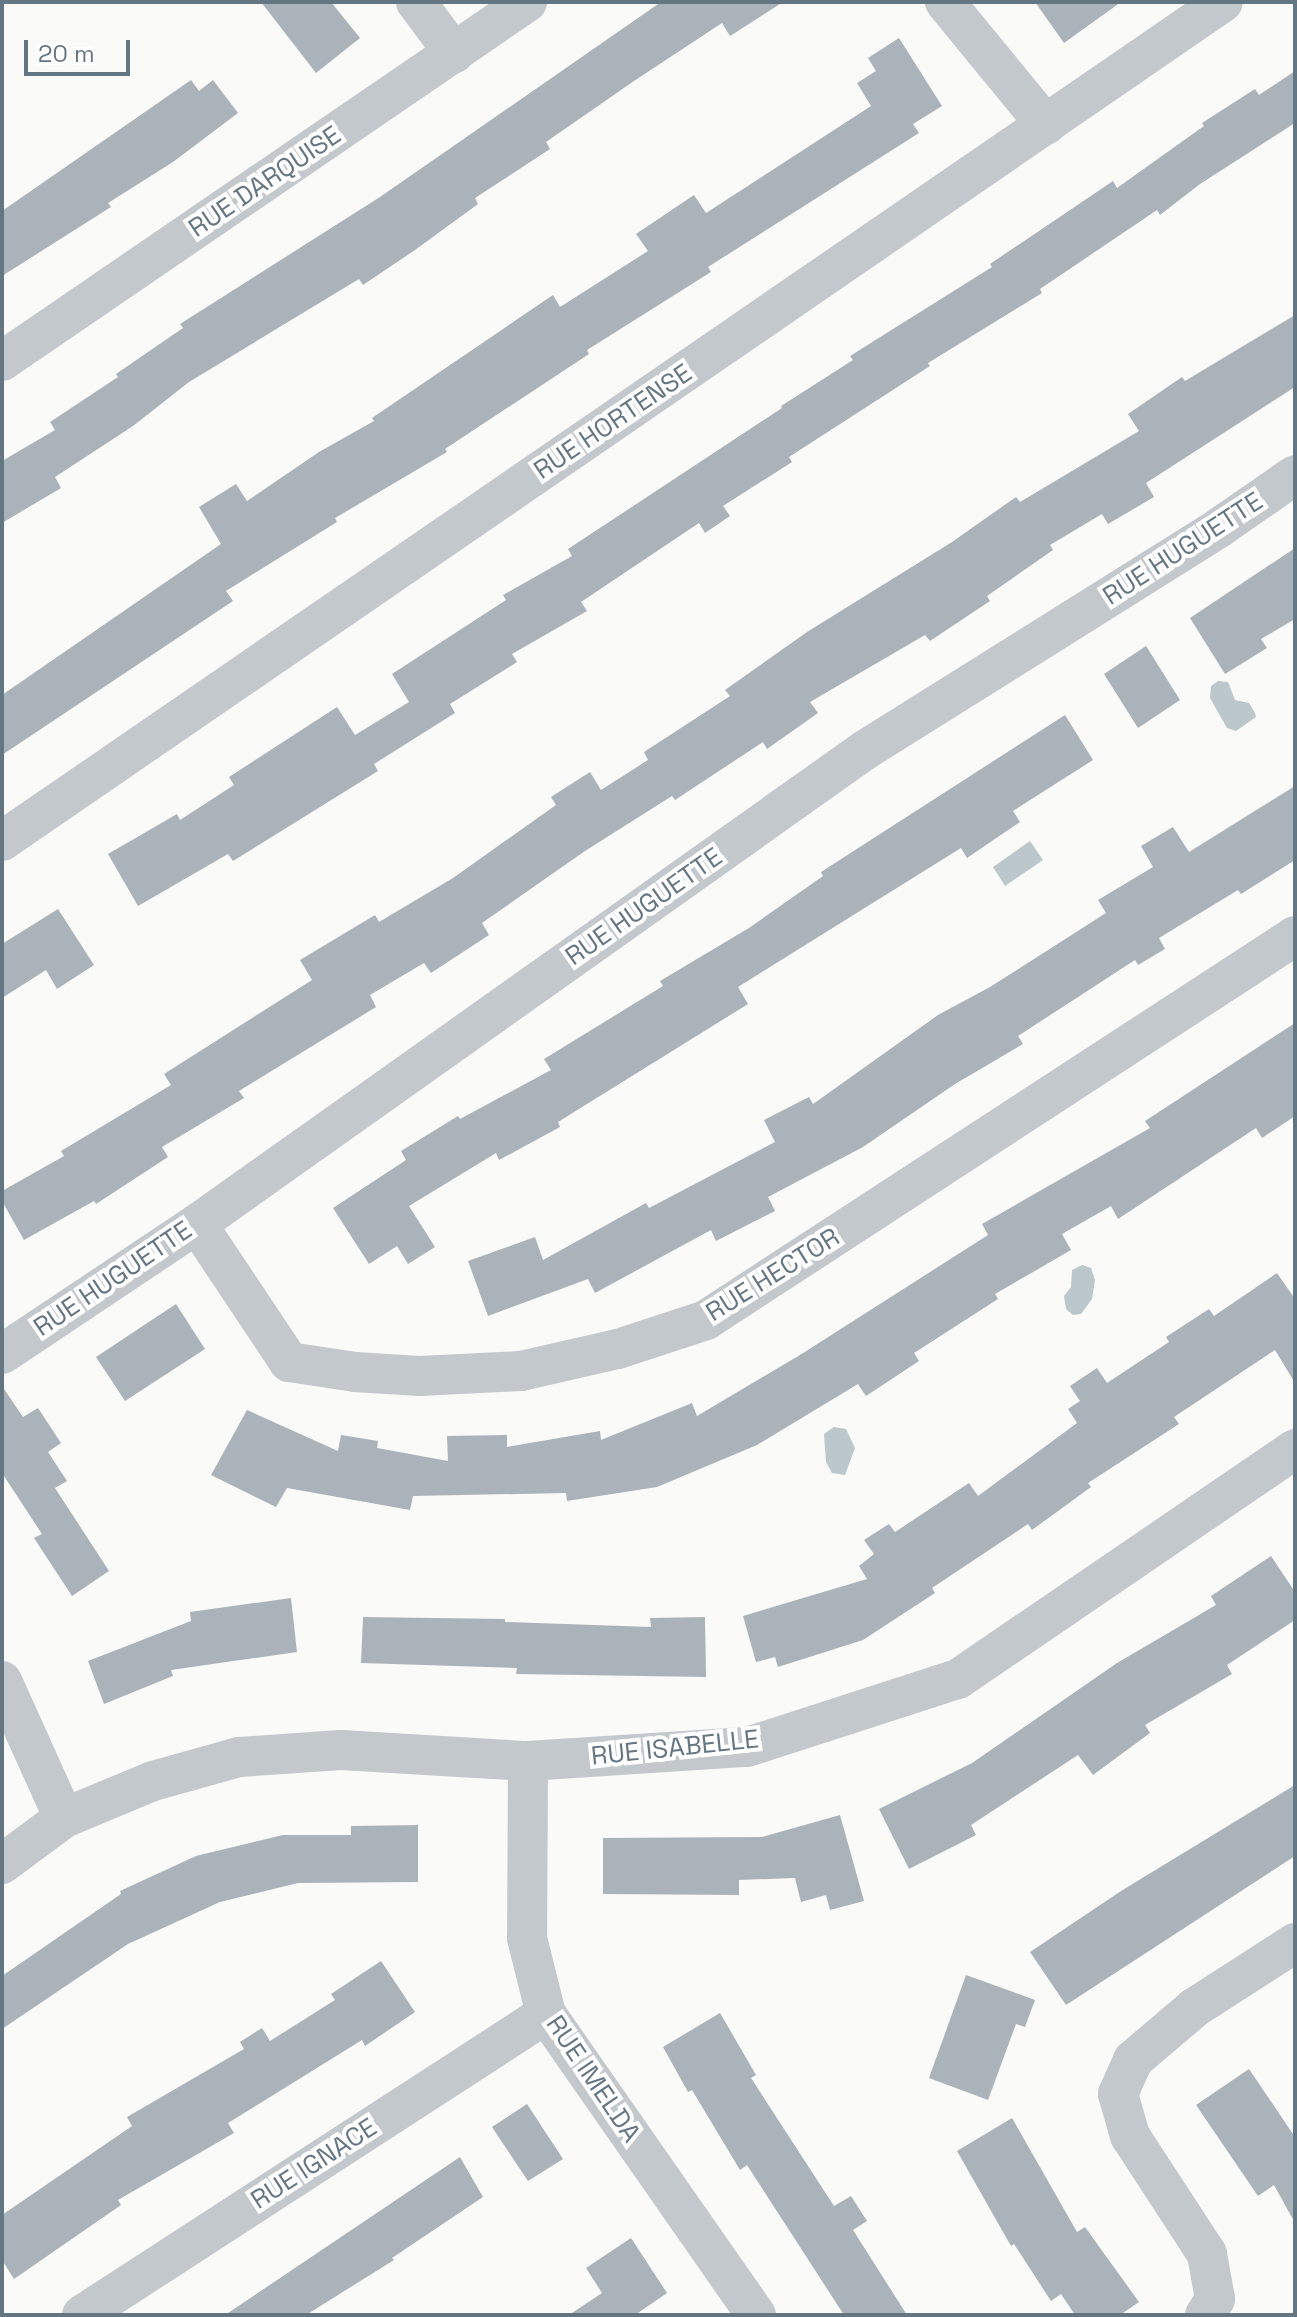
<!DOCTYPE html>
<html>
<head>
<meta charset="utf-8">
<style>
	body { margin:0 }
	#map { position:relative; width:1297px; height:2317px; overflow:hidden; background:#fafaf8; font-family:"Space Grotesk",sans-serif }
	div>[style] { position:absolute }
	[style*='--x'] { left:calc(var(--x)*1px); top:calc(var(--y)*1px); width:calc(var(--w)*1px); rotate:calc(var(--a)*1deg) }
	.water>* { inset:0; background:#bbc7cb }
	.building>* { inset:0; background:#aab3b9 }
	.minor>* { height:40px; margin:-20px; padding:0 20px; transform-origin:20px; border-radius:20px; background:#c3c8cc }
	span { translate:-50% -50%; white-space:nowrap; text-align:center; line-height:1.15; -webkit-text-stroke:8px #fff; paint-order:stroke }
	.street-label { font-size:26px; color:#657683 }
	.frame { position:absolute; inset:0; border:4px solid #657683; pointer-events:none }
	.scale { position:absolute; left:24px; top:40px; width:106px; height:36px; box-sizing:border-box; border:4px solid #657683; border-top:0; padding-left:10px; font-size:24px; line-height:28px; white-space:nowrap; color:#657683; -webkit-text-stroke:6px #fff; paint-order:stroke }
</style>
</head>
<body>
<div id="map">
	<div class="water">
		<i style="clip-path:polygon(1218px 681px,1228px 682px,1235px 700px,1249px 703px,1255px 713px,1256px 717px,1236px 731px,1227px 728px,1210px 698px,1211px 686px)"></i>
		<i style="clip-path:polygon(1030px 841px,1043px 860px,1005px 886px,993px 867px)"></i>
		<i style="clip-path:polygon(1082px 1265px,1091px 1268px,1095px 1280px,1092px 1299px,1081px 1314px,1073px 1315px,1066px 1309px,1064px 1296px,1071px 1287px,1072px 1270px)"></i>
		<i style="clip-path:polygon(834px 1427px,846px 1429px,855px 1448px,845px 1475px,832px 1473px,826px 1462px,824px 1434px)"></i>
	</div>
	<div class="building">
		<i style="clip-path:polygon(261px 2px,331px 2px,360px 38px,316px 73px)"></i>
		<i style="clip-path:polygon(661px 2px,783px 2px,730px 36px,722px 23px,634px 81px,546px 142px,550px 149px,475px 198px,478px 204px,415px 250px,363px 285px,359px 279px,189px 382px,133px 426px,55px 477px,61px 488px,2px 523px,2px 461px,55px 430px,50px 422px,118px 377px,116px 374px,183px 328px,180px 324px,380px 197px)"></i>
		<i style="clip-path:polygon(1035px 2px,1121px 2px,1064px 43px)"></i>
		<i style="clip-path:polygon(899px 38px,942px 106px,913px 124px,919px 133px,708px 267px,711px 272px,587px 350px,589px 354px,445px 449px,447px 452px,335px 518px,337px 522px,226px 591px,233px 601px,2px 755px,2px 695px,221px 544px,199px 507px,236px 484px,247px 501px,319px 452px,374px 421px,372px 418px,553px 295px,560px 307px,648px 251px,636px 234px,694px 195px,706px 213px,871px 106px,857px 83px,876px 71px,868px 58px)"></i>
		<i style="clip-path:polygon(1295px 71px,1295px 123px,1200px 184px,1160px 215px,1157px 210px,1040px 289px,1042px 293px,928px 363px,930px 366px,789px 457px,792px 462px,723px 506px,730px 516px,705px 533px,699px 523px,581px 602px,587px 611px,512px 654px,517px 662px,450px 704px,455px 713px,374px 764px,378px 771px,233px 861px,228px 854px,138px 906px,108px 854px,177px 814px,180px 820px,234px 785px,229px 777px,337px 707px,355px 735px,409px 702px,392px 674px,506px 600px,503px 595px,572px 556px,568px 549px,782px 408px,781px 406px,853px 360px,850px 356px,992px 267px,990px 264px,1113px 181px,1117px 188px,1204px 126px,1202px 123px,1255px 89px,1259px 95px)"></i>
		<i style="clip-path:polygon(191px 80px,199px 91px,213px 80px,238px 113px,173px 162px,108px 203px,111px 207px,2px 276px,2px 211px)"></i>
		<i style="clip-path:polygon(1295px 315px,1295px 387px,1146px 483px,1154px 497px,1108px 524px,1102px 514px,1050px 545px,1053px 550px,987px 596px,990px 601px,930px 641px,925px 635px,810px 702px,818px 713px,767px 749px,763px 742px,675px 800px,672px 796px,585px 851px,482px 923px,489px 935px,431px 973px,424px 963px,370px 995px,376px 1007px,239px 1091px,244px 1098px,162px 1147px,168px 1157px,96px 1204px,94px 1201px,24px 1240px,2px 1201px,2px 1191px,64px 1156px,61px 1151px,171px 1085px,164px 1074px,312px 980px,300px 960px,375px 915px,379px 922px,453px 878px,556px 805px,551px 797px,590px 772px,601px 790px,648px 760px,644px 752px,730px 696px,725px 690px,807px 632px,952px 542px,1016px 497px,1020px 502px,1139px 431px,1128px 414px,1182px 377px,1185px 381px)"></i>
		<i style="clip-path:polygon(1295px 548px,1295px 619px,1261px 639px,1267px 648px,1225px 674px,1190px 618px)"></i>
		<i style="clip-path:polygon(1146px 646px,1180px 700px,1138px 728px,1104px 674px)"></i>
		<i style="clip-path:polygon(1065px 715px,1093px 760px,1013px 811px,1020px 822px,967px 858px,961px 848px,738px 987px,748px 1004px,558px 1122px,560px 1127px,499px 1160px,496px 1153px,409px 1206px,435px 1247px,408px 1264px,397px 1246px,369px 1264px,333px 1208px,406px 1160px,401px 1151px,458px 1116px,460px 1119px,551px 1070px,544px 1059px,663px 986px,660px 981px,749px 928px,823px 876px,821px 872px)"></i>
		<i style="clip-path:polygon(1295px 786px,1295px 860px,1241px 894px,1238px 890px,1159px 938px,1165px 949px,1138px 965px,1135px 960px,1018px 1036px,1023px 1044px,955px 1084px,863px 1147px,768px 1197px,775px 1211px,716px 1241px,711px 1230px,595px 1293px,588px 1279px,488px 1316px,468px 1261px,535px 1237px,543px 1260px,646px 1203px,649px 1208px,775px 1142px,764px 1120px,809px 1097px,813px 1104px,938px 1015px,990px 987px,1106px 913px,1098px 900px,1153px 867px,1141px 846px,1173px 827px,1189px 852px)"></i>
		<i style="clip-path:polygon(58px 909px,94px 965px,57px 989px,46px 970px,2px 998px,2px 944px)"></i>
		<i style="clip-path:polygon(1295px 1023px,1295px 1116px,1262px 1138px,1256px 1128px,1118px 1219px,1111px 1206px,1062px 1234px,1071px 1250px,995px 1294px,998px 1299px,914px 1353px,919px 1361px,866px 1396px,858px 1384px,757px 1445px,657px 1487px,567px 1501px,566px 1493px,413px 1496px,410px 1510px,287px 1488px,276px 1507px,211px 1475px,247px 1410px,338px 1451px,341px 1435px,378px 1441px,377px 1448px,448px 1461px,447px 1436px,507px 1435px,507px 1447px,600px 1431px,601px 1440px,692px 1403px,697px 1416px,800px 1355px,988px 1235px,982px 1224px,1150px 1128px,1145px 1121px)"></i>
		<i style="clip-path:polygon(1277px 1273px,1295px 1299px,1295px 1383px,1275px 1350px,1174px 1417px,1179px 1424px,1088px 1483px,1091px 1487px,1032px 1530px,1028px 1524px,932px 1588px,935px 1593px,863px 1640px,778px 1667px,775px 1657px,756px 1662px,743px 1616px,867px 1579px,859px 1566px,874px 1554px,864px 1540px,889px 1524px,895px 1532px,969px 1483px,978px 1496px,1077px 1423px,1068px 1409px,1080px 1401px,1070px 1386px,1097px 1368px,1107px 1383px,1169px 1342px,1166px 1337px,1209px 1309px,1214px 1316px)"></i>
		<i style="clip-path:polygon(176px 1304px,205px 1349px,125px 1401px,96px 1357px)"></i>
		<i style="clip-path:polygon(2px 1386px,23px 1417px,38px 1408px,61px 1443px,48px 1452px,67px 1481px,55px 1488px,109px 1571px,72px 1596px,34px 1538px,42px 1534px,2px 1473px)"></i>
		<i style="clip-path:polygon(1271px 1556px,1295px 1592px,1295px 1620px,1227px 1665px,1232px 1674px,1145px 1725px,1150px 1733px,1093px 1775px,1078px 1755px,971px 1825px,976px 1835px,909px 1869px,879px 1809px,972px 1763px,1117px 1663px,1216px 1605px,1211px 1596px)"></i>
		<i style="clip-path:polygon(291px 1598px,297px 1652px,171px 1670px,173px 1676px,104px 1704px,88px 1661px,191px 1621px,190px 1612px)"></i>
		<i style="clip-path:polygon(363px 1617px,505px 1619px,505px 1622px,651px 1627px,650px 1618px,705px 1617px,706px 1677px,516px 1674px,517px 1668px,361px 1663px)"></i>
		<i style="clip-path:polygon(1295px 1785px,1295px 1856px,1066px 2005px,1030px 1952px,1121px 1891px)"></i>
		<i style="clip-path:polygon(840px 1815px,864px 1901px,830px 1910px,826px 1895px,801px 1902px,795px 1878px,739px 1880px,739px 1895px,603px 1894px,603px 1838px,762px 1837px)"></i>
		<i style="clip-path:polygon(418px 1825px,418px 1882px,298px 1883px,220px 1902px,128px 1944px,2px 2029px,2px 1976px,121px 1894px,120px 1891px,196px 1856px,283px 1835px,351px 1835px,351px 1826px)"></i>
		<i style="clip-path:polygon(381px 1961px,415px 2012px,365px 2046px,362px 2040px,228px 2123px,234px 2133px,118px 2200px,121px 2205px,14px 2279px,2px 2260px,2px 2215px,132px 2126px,127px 2117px,244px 2049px,240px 2042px,262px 2028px,270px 2041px,335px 2000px,331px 1994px)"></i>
		<i style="clip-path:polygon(966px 1975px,1035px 2000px,1025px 2027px,1016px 2024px,988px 2100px,929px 2078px)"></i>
		<i style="clip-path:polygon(720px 2013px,756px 2075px,751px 2078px,834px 2206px,851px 2196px,867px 2221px,853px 2230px,907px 2315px,844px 2315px,747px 2165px,740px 2170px,692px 2090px,688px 2092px,663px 2047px)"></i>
		<i style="clip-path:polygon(1249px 2069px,1295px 2137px,1295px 2223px,1274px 2185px,1258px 2196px,1196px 2105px)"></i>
		<i style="clip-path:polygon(527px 2104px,563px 2159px,528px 2181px,492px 2127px)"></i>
		<i style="clip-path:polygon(1012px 2118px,1077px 2232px,1085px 2227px,1139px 2302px,1120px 2315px,1075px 2315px,1061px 2294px,1051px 2301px,1014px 2244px,1011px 2246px,957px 2151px)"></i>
		<i style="clip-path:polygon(460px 2157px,483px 2197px,392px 2258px,394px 2260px,306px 2315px,225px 2315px)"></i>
		<i style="clip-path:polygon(631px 2238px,667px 2293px,635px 2315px,569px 2315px,602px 2293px,586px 2268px)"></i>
	</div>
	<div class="minor">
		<i style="--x:416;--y:2;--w:64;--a:53.3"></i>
		<i style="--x:945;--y:2;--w:159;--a:50.6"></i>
		<i style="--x:2;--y:361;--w:636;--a:-34.36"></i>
		<i style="--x:2;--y:841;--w:1481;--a:-34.49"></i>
		<i style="--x:197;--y:1224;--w:166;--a:56.3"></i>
		<i style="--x:289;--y:1362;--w:67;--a:8.6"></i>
		<i style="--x:355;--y:1372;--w:65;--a:3.5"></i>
		<i style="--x:420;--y:1376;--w:101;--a:-2.8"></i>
		<i style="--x:521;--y:1371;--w:99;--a:-12.8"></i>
		<i style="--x:618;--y:1349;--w:93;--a:-18.2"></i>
		<i style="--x:706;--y:1320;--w:703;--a:-33.1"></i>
		<i style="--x:2;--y:1354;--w:234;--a:-33.7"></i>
		<i style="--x:197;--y:1224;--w:819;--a:-35.36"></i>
		<i style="--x:865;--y:750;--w:419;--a:-32.1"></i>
		<i style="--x:1220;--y:527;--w:91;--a:-34.7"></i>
		<i style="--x:2;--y:1681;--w:150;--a:65.7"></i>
		<i style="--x:528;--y:1761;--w:177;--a:90.3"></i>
		<i style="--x:527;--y:1938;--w:78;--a:76"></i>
		<i style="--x:546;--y:2014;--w:367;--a:55.1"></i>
		<i style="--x:2;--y:1864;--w:77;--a:-36.6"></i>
		<i style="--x:64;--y:1818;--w:96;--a:-22.6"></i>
		<i style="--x:153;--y:1781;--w:89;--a:-15.6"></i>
		<i style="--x:239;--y:1757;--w:102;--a:-3.9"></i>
		<i style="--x:341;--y:1750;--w:187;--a:3.4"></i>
		<i style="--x:528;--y:1761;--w:219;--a:-3.7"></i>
		<i style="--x:747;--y:1747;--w:222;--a:-17.9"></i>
		<i style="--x:958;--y:1679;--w:408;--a:-34.3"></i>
		<i style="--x:82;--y:2315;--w:553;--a:-32.97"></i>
		<i style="--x:1205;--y:2315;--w:19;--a:-58"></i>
		<i style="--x:1215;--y:2299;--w:46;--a:-100.1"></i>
		<i style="--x:1207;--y:2254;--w:141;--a:-123.1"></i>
		<i style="--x:1130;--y:2136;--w:44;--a:-105.9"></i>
		<i style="--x:1118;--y:2094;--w:37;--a:-66"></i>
		<i style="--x:1133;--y:2060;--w:80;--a:-40.4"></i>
		<i style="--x:1194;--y:2008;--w:120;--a:-32.8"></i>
	</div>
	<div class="street-label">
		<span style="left:265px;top:182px;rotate:-34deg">RUE DARQUISE</span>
		<span style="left:613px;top:422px;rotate:-34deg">RUE HORTENSE</span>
		<span style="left:1183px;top:549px;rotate:-33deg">RUE HUGUETTE</span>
		<span style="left:644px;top:907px;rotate:-35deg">RUE HUGUETTE</span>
		<span style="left:773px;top:1275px;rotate:-32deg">RUE HECTOR</span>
		<span style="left:113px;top:1279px;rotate:-34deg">RUE HUGUETTE</span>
		<span style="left:675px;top:1748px;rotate:-6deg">RUE ISABELLE</span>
		<span style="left:593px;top:2079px;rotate:56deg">RUE IMELDA</span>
		<span style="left:314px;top:2164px;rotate:-33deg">RUE IGNACE</span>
	</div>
	<div class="frame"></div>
	<div class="scale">20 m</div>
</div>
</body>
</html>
